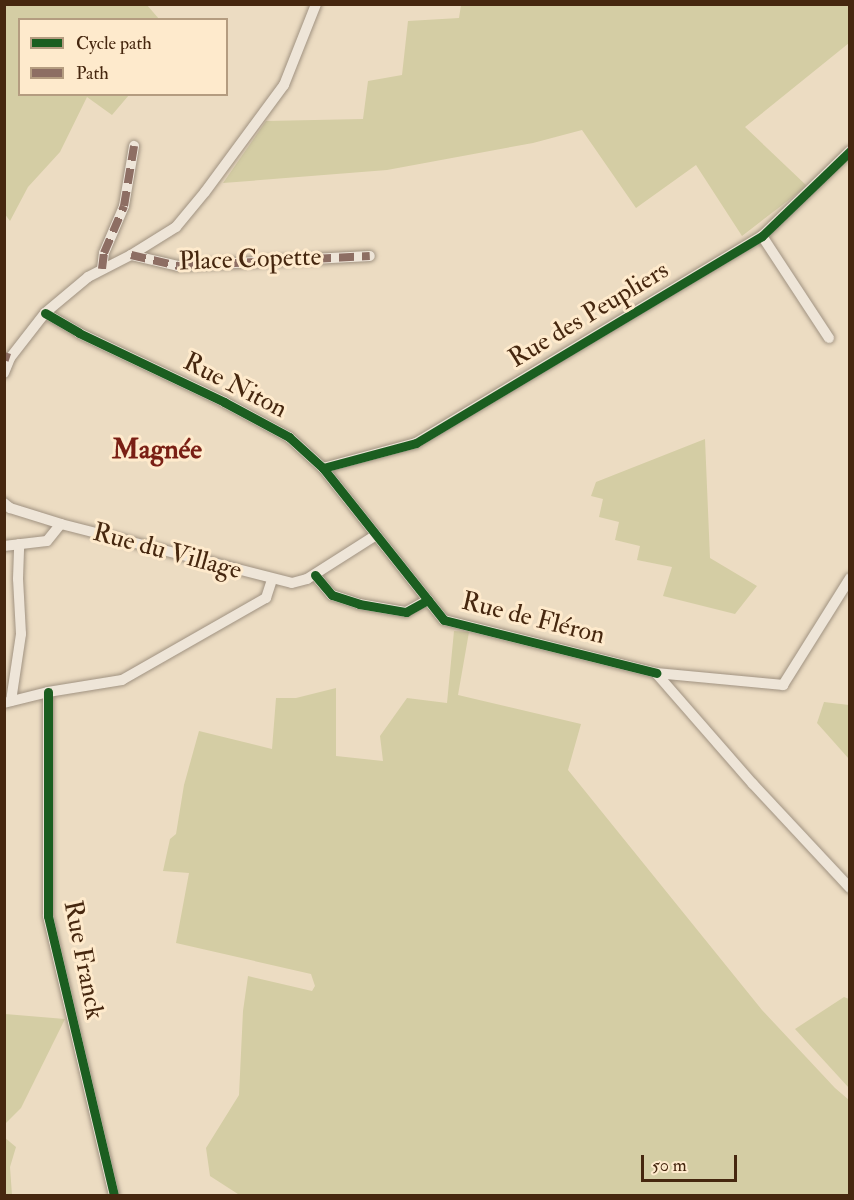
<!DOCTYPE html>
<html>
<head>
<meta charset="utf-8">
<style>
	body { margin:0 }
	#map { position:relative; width:854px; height:1200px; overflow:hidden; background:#ecdcc2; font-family:"IM FELL Double Pica",serif }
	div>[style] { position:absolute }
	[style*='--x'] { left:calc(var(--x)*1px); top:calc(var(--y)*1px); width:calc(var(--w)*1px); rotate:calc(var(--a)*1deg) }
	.green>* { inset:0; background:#d4cda4 }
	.roads { filter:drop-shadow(0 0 2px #a09281) drop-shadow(0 0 2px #a09281) }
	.street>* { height:10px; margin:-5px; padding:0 5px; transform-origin:5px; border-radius:5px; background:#eee5d8 }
	.quiet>* { height:8px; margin-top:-4px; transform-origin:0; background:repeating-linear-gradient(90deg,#8d6e63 0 15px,transparent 0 23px) }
	.cycleway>* { height:9px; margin:-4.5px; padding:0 4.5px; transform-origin:4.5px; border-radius:4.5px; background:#1b5e20 }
	span { translate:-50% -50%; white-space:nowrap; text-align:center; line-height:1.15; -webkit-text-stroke:6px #feeacc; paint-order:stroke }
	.street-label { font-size:26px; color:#46270f }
	.quarter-label { font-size:28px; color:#7a1f14; font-weight:700 }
	.frame { position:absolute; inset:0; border:6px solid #46270f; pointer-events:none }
	.legend { position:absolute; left:18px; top:18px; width:210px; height:78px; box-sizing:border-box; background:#feeacc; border:2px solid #b49c80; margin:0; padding:8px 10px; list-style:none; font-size:18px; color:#46270f }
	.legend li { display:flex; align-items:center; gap:12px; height:30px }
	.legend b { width:30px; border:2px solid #b49c80 }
	.scale { position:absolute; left:641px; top:1155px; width:96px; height:27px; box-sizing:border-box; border:3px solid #46270f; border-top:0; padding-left:8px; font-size:18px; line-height:21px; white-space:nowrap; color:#46270f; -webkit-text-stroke:4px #feeacc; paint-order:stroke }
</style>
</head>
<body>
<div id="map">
	<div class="green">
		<i style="clip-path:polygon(4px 5px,147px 5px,159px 19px,20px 20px,20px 94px,129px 95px,112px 115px,87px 97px,60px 152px,28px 187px,10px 221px,4px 213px)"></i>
		<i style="clip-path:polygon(461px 5px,849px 5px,849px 43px,745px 127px,807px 186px,742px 236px,696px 165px,636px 208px,582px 130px,533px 143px,387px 170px,223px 183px,266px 121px,363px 119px,368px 81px,402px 75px,408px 21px,459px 18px)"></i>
		<i style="clip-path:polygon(705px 439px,710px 558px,757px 586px,735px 614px,663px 596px,672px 567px,637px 560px,640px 546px,615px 540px,619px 522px,599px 517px,603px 499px,591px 496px,596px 482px)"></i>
		<i style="clip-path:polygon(454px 631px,469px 632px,458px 695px,581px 724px,568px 770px,762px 1010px,835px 1088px,849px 1100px,849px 1195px,241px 1196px,210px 1176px,206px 1148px,239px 1095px,243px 1011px,248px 976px,312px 991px,315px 986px,311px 974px,176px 943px,189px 873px,163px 871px,170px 839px,176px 834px,184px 785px,199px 731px,272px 749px,276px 698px,296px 698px,336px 688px,336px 756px,383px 761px,380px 736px,407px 698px,447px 703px)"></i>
		<i style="clip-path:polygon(824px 702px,849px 705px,849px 759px,817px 723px)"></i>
		<i style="clip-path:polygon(844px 997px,849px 999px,849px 1088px,795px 1029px)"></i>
		<i style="clip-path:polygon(5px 1014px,65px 1019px,21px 1108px,5px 1124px)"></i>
		<i style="clip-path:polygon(4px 1137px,16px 1147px,10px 1167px,12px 1195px,5px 1195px)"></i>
	</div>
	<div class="roads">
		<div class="street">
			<i style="--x:762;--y:236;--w:122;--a:56.7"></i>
			<i style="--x:131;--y:255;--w:48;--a:13.2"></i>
			<i style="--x:178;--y:266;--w:192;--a:-3"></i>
			<i style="--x:102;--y:269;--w:16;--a:-83"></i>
			<i style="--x:104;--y:253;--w:51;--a:-66.9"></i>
			<i style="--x:124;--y:206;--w:61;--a:-80.5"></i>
			<i style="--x:45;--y:313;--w:39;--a:30"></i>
			<i style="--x:79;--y:333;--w:161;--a:25.4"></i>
			<i style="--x:224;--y:402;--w:74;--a:28.3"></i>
			<i style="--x:289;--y:437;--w:46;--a:42.4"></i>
			<i style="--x:323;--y:468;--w:194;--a:51.5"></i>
			<i style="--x:444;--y:620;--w:219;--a:14"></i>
			<i style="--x:656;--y:673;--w:128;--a:5.4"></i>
			<i style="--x:783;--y:685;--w:126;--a:-57.9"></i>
			<i style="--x:4;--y:373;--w:16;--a:-68"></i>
			<i style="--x:10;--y:358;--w:57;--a:-52.1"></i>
			<i style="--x:45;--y:313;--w:56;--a:-39.9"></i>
			<i style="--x:88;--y:277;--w:48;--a:-27.1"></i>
			<i style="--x:131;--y:255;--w:53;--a:-31.9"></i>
			<i style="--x:176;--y:227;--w:45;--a:-50.4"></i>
			<i style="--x:205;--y:192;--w:133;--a:-53.6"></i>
			<i style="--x:284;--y:85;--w:87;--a:-68.4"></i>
			<i style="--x:323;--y:468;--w:96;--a:-15"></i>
			<i style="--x:416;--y:443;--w:403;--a:-30.9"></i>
			<i style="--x:762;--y:236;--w:122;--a:-44"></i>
			<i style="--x:4;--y:503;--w:8;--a:40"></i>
			<i style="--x:10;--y:508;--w:53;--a:17.4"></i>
			<i style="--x:61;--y:524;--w:238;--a:14.3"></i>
			<i style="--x:292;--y:583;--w:16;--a:-15"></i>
			<i style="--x:307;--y:579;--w:82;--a:-32.5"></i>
			<i style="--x:4;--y:546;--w:43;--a:-6.6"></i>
			<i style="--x:47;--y:541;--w:22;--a:-51"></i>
			<i style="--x:315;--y:575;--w:26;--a:50"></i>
			<i style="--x:332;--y:595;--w:28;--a:18"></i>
			<i style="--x:359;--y:604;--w:48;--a:9.7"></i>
			<i style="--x:406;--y:612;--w:25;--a:-29"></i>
			<i style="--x:656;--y:673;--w:147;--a:48.9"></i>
			<i style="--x:753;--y:784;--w:142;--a:47"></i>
			<i style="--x:48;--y:692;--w:224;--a:90"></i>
			<i style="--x:48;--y:916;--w:288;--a:76.7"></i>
			<i style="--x:11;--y:701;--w:68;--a:-81.5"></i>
			<i style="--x:21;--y:634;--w:55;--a:-93.1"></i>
			<i style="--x:18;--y:579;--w:35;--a:-88"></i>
			<i style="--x:4;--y:703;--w:45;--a:-14"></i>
			<i style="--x:48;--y:692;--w:75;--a:-9.2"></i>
			<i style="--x:122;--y:680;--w:166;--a:-29.7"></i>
			<i style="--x:266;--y:598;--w:19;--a:-72"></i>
		</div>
	</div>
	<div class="quiet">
		<i style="--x:131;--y:255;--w:48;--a:13.2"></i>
		<i style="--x:178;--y:266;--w:192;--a:-3"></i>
		<i style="--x:102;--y:269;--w:16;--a:-83"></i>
		<i style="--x:104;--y:253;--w:51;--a:-66.9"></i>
		<i style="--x:124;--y:206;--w:61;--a:-80.5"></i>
		<i style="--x:4;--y:356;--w:6;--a:18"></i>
	</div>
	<div class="cycleway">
		<i style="--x:45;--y:313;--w:39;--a:30"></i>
		<i style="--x:79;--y:333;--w:161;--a:25.4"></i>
		<i style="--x:224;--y:402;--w:74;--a:28.3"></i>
		<i style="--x:289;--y:437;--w:46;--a:42.4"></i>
		<i style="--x:323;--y:468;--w:194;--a:51.5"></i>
		<i style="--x:444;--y:620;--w:219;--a:14"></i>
		<i style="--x:323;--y:468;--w:96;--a:-15"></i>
		<i style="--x:416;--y:443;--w:403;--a:-30.9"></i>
		<i style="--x:762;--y:236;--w:122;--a:-44"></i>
		<i style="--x:315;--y:575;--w:26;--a:50"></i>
		<i style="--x:332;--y:595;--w:28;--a:18"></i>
		<i style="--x:359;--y:604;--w:48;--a:9.7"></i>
		<i style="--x:406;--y:612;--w:25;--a:-29"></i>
		<i style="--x:48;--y:692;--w:224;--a:90"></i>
		<i style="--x:48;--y:916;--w:288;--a:76.7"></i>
	</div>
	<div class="street-label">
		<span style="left:250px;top:260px;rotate:-2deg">Place Copette</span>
		<span style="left:589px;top:315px;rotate:-31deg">Rue des Peupliers</span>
		<span style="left:235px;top:386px;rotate:27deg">Rue Niton</span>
		<span style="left:167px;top:552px;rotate:15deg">Rue du Village</span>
		<span style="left:533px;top:619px;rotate:14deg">Rue de Fléron</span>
		<span style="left:83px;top:960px;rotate:79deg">Rue Franck</span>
	</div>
	<div class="quarter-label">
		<span style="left:157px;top:450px">Magnée</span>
	</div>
	<div class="frame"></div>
	<ul class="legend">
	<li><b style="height:8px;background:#1b5e20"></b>Cycle path</li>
	<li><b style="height:8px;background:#8d6e63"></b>Path</li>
	</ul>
	<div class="scale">50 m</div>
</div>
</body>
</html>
